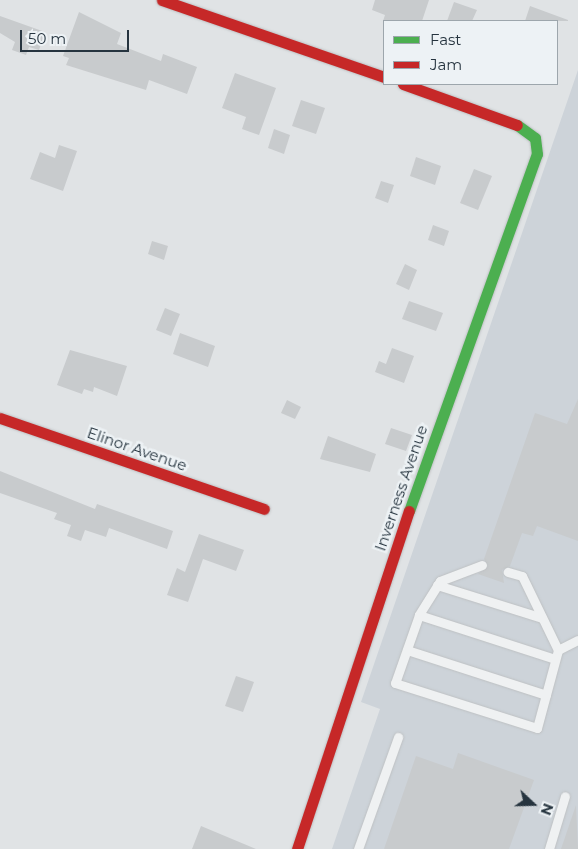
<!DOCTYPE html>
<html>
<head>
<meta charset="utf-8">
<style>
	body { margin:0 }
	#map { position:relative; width:578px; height:849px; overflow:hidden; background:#e0e3e5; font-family:Montserrat,sans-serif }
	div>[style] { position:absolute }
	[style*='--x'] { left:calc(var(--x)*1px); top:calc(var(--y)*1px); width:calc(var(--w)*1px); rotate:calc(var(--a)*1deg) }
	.built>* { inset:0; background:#cdd3d9 }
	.building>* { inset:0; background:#c8cbcd }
	.roads { filter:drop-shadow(0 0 1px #bec1c3) drop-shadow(0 0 1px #bec1c3) }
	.lane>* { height:9px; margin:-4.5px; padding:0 4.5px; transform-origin:4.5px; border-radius:4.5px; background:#eff1f2 }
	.fast>* { height:11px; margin:-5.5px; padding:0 5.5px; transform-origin:5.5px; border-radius:5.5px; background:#4caf50 }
	.jam>* { height:11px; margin:-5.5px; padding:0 5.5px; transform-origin:5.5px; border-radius:5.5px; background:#c62828 }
	span { translate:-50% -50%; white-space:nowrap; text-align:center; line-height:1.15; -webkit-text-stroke:5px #edf2f5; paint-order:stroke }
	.street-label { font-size:15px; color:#26343f }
	.legend { position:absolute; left:383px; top:20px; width:175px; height:65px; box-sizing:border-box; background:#edf2f5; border:1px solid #9da6ac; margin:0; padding:6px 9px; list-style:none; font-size:15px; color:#26343f }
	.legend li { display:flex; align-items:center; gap:10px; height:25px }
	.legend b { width:25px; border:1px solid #9da6ac }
	.north { position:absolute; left:508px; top:779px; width:50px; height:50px; -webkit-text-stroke:4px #edf2f5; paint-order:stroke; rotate:111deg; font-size:14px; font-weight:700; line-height:20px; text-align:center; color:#26343f }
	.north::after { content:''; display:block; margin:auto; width:18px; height:22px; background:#26343f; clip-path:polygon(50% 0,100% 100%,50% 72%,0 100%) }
	.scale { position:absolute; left:20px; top:30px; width:109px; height:22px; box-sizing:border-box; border:2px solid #26343f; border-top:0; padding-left:6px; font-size:15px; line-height:18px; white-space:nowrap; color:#26343f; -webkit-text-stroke:4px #edf2f5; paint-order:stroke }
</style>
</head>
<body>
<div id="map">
	<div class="built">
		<i style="clip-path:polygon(578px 70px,578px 849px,332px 849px,380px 709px,361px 702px)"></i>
	</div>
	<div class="building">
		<i style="clip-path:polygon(375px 0,429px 0,422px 21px,383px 21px,385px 15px,372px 10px)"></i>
		<i style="clip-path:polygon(454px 2px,477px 10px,472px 21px,447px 21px)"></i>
		<i style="clip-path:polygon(530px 6px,568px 20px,568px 21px,525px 21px)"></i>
		<i style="clip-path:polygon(79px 12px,121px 33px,117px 44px,161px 61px,163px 54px,197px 67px,187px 94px,149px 80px,146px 90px,66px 65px,69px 58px,63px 56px)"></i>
		<i style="clip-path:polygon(0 16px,45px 32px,39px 50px,29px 47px,26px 55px,12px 50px,15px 42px,0 33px)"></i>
		<i style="clip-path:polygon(235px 73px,276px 88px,259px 135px,242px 129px,246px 117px,222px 108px)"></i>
		<i style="clip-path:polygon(301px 100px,325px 108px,316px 134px,292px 126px)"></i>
		<i style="clip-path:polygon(274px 129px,290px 135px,284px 154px,268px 148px)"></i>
		<i style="clip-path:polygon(59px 145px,77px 151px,63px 191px,30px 179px,40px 152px,55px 158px)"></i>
		<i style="clip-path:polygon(416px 157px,441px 166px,435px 185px,410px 176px)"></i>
		<i style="clip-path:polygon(474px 169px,492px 176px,478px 210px,460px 203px)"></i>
		<i style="clip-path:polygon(381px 181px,394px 185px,388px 203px,375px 198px)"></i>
		<i style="clip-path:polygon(433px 225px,449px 231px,444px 246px,428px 240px)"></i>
		<i style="clip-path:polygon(152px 241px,168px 246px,164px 260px,148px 254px)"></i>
		<i style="clip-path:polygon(405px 264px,417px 270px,409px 290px,396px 284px)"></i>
		<i style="clip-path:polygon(409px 301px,443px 313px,436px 331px,402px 319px)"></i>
		<i style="clip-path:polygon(165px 308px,180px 314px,171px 336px,156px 330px)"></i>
		<i style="clip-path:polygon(180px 333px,215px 346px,208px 367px,173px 354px)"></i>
		<i style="clip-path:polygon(392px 348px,414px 356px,404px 383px,375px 372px,379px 361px,386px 364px)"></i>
		<i style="clip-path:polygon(70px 350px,127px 366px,117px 396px,94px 387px,93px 392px,84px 389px,82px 394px,57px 385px)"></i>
		<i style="clip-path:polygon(578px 399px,578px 541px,537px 526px,533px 536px,522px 533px,510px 566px,502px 570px,504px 583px,478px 574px,488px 566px,484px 559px,535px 413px,567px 424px)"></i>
		<i style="clip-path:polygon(287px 400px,301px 407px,295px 419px,281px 413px)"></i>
		<i style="clip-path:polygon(391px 428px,412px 435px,406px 451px,385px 444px)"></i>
		<i style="clip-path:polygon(328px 436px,376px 454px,370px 472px,320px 459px)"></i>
		<i style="clip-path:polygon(0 471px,95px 509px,97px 504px,173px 531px,167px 549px,109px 528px,106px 537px,85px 530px,81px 541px,67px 536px,71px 525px,54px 519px,57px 513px,0 493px)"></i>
		<i style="clip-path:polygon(199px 534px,244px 550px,236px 571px,203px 559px,188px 602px,167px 595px,177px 568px,185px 572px)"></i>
		<i style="clip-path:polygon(236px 676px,254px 682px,243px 712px,225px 706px)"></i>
		<i style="clip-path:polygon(458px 753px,534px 780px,509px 849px,384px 849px,416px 756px,453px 769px)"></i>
		<i style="clip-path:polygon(576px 805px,578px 849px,561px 849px)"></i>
		<i style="clip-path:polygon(201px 826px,256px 849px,192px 849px)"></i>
	</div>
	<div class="roads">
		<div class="lane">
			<i style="--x:482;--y:565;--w:45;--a:159.1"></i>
			<i style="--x:440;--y:581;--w:40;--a:122"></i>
			<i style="--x:419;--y:615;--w:72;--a:109.4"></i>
			<i style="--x:395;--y:683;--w:149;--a:17.6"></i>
			<i style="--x:537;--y:728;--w:81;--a:-74.9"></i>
			<i style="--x:558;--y:650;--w:82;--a:-115.9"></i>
			<i style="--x:522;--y:576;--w:15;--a:-164"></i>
			<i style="--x:437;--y:585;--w:110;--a:17.4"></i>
			<i style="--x:419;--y:615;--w:143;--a:17.9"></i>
			<i style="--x:407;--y:650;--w:146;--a:17.9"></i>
			<i style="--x:558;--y:650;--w:22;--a:-27"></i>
			<i style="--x:358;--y:849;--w:119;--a:-70.3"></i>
			<i style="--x:549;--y:849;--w:55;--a:-73.2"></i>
		</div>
		<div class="fast">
			<i style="--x:409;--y:511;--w:379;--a:-70.3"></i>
			<i style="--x:537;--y:154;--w:16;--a:-97"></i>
			<i style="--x:535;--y:138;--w:22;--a:-144"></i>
		</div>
		<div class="jam">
			<i style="--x:162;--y:0;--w:235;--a:19.1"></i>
			<i style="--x:403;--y:84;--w:121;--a:19.8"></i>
			<i style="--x:0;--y:418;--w:279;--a:19"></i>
			<i style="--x:297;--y:849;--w:356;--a:-71.7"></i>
		</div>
	</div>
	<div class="street-label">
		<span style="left:137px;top:449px;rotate:19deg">Elinor Avenue</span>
		<span style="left:401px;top:488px;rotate:-71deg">Inverness Avenue</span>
	</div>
	<ul class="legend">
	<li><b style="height:6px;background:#4caf50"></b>Fast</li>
	<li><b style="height:6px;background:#c62828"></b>Jam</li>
	</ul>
	<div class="north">N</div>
	<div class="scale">50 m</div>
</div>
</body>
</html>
